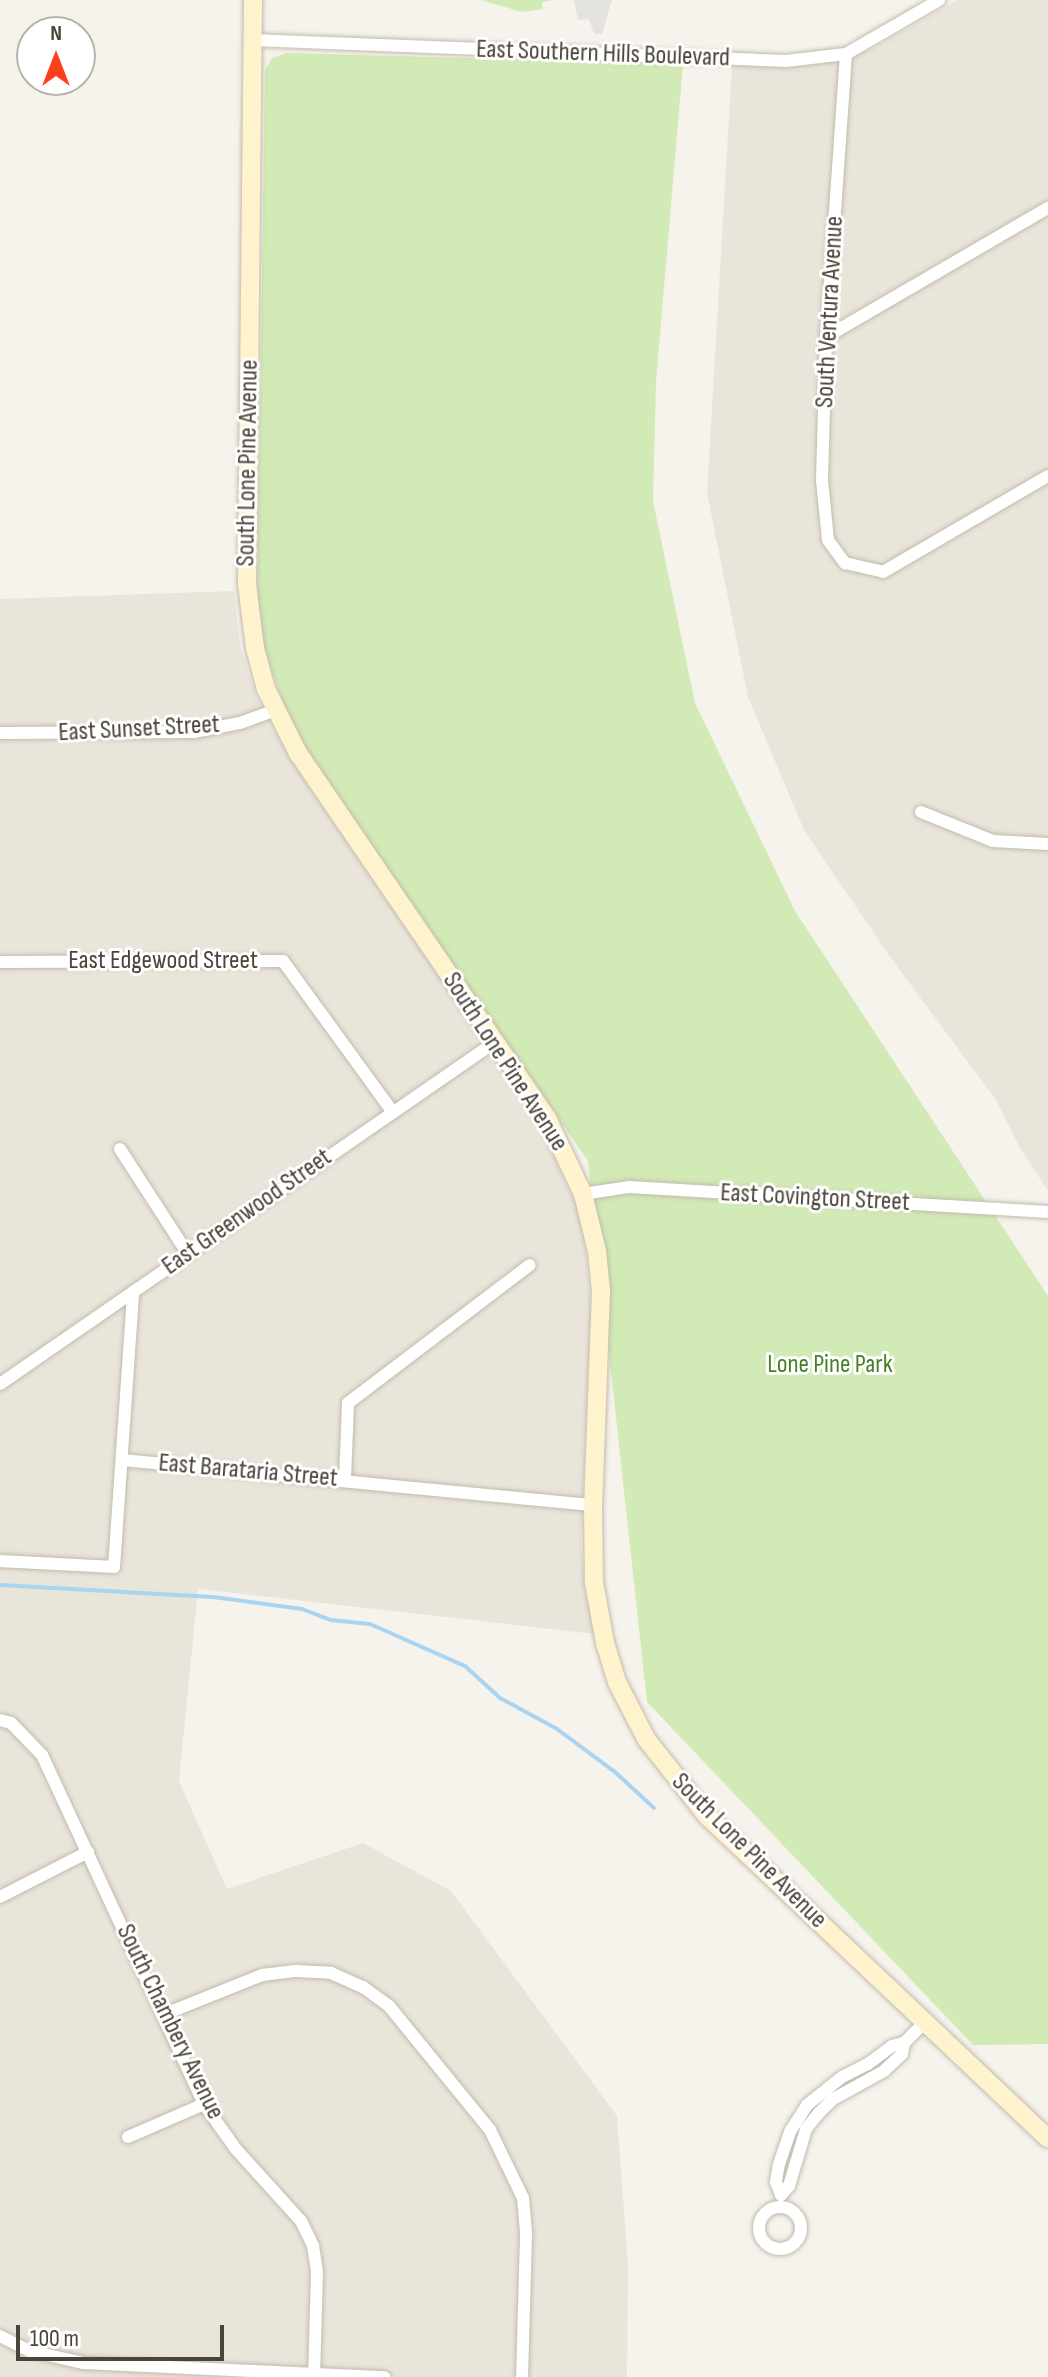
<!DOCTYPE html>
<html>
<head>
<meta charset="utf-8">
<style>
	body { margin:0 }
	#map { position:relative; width:1048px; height:2377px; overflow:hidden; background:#f6f3ec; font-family:"Sofia Sans Condensed",sans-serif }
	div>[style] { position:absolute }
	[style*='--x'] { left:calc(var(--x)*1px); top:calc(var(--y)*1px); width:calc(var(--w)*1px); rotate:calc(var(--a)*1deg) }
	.residential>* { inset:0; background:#eae5da }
	.green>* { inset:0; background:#d2eab5 }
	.parking>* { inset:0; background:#e5e3e0 }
	.stream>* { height:4px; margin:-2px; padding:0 2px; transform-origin:2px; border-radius:2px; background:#a9d4f2 }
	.roads { filter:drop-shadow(0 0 2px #c2bbae) drop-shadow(0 0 2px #c2bbae) }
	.street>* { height:12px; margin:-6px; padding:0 6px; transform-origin:6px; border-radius:6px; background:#fff }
	.street>.ring { margin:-6px; padding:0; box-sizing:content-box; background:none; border:12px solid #fff; border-radius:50% }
	.secondary>* { height:18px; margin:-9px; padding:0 9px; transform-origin:9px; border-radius:9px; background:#fff3cd }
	span { translate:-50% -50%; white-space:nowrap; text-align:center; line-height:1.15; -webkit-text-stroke:6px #fff; paint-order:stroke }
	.street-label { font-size:26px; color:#4b4439 }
	.park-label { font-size:26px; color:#4a7f2a }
	.north { position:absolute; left:16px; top:16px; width:80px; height:80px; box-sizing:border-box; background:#fff; border:2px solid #b7b4b0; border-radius:50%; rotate:0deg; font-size:22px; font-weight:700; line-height:32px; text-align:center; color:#4b4439 }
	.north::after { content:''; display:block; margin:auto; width:28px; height:36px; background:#fc3f1d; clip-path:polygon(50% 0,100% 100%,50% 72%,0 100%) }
	.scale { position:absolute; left:16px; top:2325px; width:208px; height:36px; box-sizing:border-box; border:4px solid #4b4439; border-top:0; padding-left:10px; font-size:24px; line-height:28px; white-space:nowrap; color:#4b4439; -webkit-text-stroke:6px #fff; paint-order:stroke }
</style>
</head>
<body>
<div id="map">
	<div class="residential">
		<i style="clip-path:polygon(957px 0,1048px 0,1048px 1191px,1019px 1146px,996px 1100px,888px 954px,804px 830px,748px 697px,707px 493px,732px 65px,807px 65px,867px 52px)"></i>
		<i style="clip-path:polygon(234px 591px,240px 646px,255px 693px,274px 730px,312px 792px,535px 1115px,582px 1218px,591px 1302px,581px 1545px,585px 1591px,595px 1634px,198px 1589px,179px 1781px,227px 1889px,363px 1843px,451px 1891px,617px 2116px,628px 2266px,627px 2377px,0 2377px,0 599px)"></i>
	</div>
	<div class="green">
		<i style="clip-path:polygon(481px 0,553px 0,542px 2px,543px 9px,522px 12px)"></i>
		<i style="clip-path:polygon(287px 53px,683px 64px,656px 382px,653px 501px,695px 703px,795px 911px,1048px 1296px,1048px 2044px,973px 2045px,647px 1702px,588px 1161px,320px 777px,288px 715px,269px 664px,257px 616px,265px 70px,272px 58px)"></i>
	</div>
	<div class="parking">
		<i style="clip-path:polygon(574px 0,612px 0,602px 34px,594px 34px,589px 19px,578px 20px)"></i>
	</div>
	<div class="stream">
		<i style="--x:0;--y:1585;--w:213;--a:3.2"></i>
		<i style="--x:213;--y:1597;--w:90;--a:7.7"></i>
		<i style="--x:302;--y:1609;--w:31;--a:21"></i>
		<i style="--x:331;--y:1620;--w:39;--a:6"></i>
		<i style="--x:370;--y:1624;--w:104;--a:23.9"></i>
		<i style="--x:465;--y:1666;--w:47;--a:42.4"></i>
		<i style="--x:500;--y:1698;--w:65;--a:28.5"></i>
		<i style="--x:557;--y:1729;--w:72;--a:36.6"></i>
		<i style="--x:615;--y:1772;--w:53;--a:42.7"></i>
	</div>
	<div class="roads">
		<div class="street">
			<i style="--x:252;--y:40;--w:534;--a:2.25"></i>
			<i style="--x:786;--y:61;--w:60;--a:-6.7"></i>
			<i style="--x:846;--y:54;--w:108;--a:-30.1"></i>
			<i style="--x:846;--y:54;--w:284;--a:94"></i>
			<i style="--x:826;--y:337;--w:143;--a:91.6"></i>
			<i style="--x:822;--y:480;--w:60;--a:84.3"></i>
			<i style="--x:828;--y:540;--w:29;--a:54"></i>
			<i style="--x:845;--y:563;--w:39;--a:13"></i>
			<i style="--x:883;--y:572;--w:191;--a:-30.2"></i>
			<i style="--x:826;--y:337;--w:257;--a:-30.2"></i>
			<i style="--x:0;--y:733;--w:194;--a:-0.3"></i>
			<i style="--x:194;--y:732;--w:47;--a:-11.1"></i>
			<i style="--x:240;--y:723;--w:37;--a:-20"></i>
			<i style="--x:921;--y:812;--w:78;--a:21.9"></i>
			<i style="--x:993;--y:841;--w:55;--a:3.1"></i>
			<i style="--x:0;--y:962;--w:283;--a:-0.2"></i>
			<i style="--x:283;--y:961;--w:185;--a:54"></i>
			<i style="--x:120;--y:1149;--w:125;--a:57.1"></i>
			<i style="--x:583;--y:1194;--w:47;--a:-8.7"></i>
			<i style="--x:629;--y:1187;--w:420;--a:3.4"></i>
			<i style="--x:0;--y:1384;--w:602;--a:-34.64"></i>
			<i style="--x:123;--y:1460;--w:472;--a:5.5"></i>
			<i style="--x:345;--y:1479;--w:76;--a:-87.7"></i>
			<i style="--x:348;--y:1403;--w:228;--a:-37.2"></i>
			<i style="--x:0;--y:1561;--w:114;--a:3"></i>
			<i style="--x:114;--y:1567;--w:276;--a:-86"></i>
			<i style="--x:0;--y:1720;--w:11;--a:15"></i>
			<i style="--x:11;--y:1723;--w:45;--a:45.9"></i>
			<i style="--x:42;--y:1755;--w:385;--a:65.1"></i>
			<i style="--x:204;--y:2104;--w:54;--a:54.8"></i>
			<i style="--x:235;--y:2148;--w:98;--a:47.9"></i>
			<i style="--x:301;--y:2221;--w:28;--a:64"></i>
			<i style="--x:313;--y:2246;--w:26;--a:81"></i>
			<i style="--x:317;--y:2272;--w:105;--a:91.6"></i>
			<i style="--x:0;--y:1897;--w:99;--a:-27.1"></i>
			<i style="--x:165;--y:2014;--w:105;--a:-21.9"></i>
			<i style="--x:262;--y:1975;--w:35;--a:-7"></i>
			<i style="--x:297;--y:1971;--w:34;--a:3"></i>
			<i style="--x:331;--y:1973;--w:35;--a:24"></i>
			<i style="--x:363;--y:1987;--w:32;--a:36"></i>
			<i style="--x:389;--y:2006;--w:160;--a:50.8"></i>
			<i style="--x:490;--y:2130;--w:76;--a:64.1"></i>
			<i style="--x:523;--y:2198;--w:38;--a:85"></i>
			<i style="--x:526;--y:2236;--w:141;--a:91.6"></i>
			<i style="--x:904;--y:2043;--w:11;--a:100"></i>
			<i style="--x:902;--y:2054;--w:25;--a:137"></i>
			<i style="--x:884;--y:2071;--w:58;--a:151.2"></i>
			<i style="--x:833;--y:2099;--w:21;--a:135"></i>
			<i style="--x:818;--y:2114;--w:19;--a:129"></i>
			<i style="--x:806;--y:2129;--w:59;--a:106.6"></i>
			<i style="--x:789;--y:2186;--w:12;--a:132"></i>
			<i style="--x:781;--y:2195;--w:14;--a:-111"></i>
			<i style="--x:776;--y:2182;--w:18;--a:-81"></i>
			<i style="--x:779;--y:2164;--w:36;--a:-71"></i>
			<i style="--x:791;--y:2130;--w:30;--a:-57"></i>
			<i style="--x:807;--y:2105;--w:45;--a:-38.7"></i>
			<i style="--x:842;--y:2077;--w:29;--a:-27"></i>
			<i style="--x:868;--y:2064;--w:30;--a:-37"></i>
			<i style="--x:892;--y:2046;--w:12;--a:-14"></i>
			<i style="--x:904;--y:2043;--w:30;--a:-45"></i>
			<i style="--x:128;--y:2137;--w:83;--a:-23.5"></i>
			<i class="ring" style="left:759px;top:2207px;width:30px;height:30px"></i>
			<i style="--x:0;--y:2336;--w:34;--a:27"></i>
			<i style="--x:30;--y:2351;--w:54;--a:12.8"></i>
			<i style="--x:83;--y:2363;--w:302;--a:2.7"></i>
		</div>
		<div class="secondary">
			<i style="--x:253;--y:0;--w:584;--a:90.59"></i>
			<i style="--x:247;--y:584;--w:64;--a:82.9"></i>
			<i style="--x:255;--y:648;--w:42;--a:75"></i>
			<i style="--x:266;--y:689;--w:72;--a:63.4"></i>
			<i style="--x:298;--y:753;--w:444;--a:55.7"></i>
			<i style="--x:548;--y:1120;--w:82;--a:64.7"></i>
			<i style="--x:583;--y:1194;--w:59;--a:76.2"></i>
			<i style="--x:597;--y:1251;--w:40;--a:84.3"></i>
			<i style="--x:601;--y:1291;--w:214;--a:92.1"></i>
			<i style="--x:593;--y:1505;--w:77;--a:89.3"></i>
			<i style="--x:594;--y:1582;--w:62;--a:79.8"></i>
			<i style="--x:605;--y:1643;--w:41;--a:72.9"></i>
			<i style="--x:617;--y:1682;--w:65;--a:62.7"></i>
			<i style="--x:647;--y:1740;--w:97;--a:51.7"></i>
			<i style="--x:707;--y:1816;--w:469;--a:43.4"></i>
		</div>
	</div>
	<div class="street-label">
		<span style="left:603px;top:54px;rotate:2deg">East Southern Hills Boulevard</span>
		<span style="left:830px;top:312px;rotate:-87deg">South Ventura Avenue</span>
		<span style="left:248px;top:463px;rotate:-89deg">South Lone Pine Avenue</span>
		<span style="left:139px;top:729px;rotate:-3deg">East Sunset Street</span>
		<span style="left:163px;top:961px">East Edgewood Street</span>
		<span style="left:505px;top:1062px;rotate:57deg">South Lone Pine Avenue</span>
		<span style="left:815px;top:1198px;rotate:3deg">East Covington Street</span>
		<span style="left:247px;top:1212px;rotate:-35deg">East Greenwood Street</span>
		<span style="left:248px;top:1471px;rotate:5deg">East Barataria Street</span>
		<span style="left:749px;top:1851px;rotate:45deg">South Lone Pine Avenue</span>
		<span style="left:170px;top:2022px;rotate:64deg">South Chambery Avenue</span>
	</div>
	<div class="park-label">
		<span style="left:830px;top:1365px">Lone Pine Park</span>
	</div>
	<div class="north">N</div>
	<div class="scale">100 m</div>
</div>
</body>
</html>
